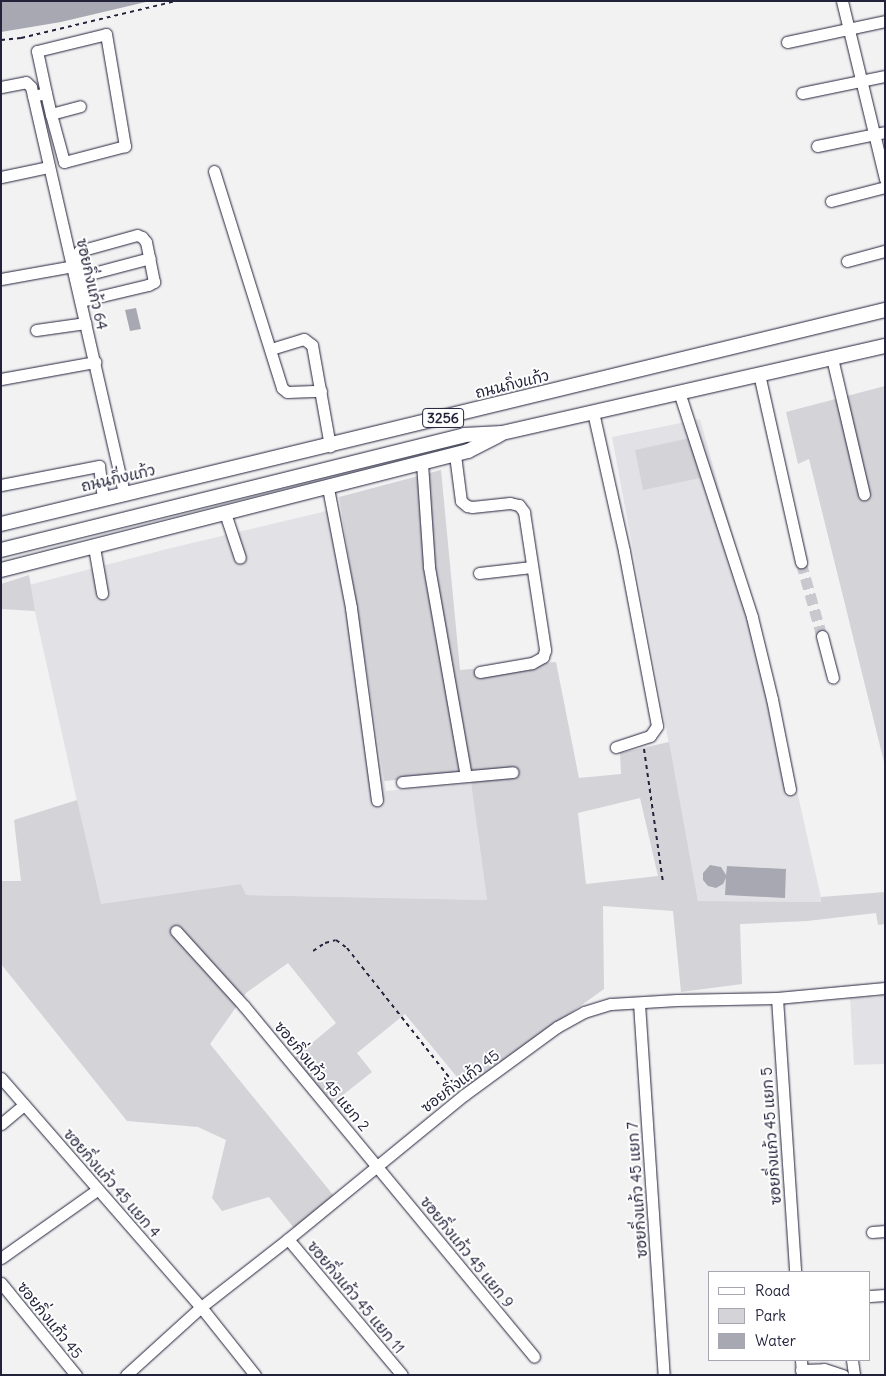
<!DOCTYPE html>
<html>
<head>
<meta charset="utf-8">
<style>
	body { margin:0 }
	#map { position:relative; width:886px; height:1376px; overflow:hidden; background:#f2f2f3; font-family:Delius,"Playpen Sans Thai",sans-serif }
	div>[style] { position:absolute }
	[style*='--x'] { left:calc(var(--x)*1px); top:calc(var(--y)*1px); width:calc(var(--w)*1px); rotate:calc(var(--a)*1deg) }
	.built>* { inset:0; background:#e2e2e6 }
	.green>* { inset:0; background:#d3d3d8 }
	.water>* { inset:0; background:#a8a8b2 }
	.minor-tunnel>* { height:11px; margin-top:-5.5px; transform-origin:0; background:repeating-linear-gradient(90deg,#c8c8ce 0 11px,transparent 0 16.5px) }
	.path>* { height:2px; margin-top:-1px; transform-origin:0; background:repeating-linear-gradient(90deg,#22223b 0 4px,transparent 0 8px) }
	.roads { filter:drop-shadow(0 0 1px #22223b) drop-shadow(0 0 1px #22223b) }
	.minor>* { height:11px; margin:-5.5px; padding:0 5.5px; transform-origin:5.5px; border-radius:5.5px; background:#fff }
	.major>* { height:14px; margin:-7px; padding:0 7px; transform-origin:7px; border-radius:7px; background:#fff }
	span { translate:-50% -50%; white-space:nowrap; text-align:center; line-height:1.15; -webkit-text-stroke:4px #fff; paint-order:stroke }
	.shield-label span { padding:1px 4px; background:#fff; border:1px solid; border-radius:4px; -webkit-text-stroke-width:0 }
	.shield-label { font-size:14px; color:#22223b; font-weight:700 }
	.street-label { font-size:15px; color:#22223b }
	.frame { position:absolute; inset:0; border:2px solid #22223b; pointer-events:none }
	.legend { position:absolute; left:708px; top:1271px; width:162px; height:90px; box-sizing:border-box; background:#fff; border:1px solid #a7a7b1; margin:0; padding:6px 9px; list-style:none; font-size:15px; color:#22223b }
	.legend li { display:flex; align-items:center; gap:10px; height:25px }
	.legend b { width:25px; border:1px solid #a7a7b1 }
</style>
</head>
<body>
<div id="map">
	<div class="built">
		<i style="clip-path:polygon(700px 419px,765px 649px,822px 902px,698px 901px,612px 437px)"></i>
		<i style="clip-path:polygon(339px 508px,386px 791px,471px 783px,487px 900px,245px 895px,241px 884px,100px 905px,29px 585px,167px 549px)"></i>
		<i style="clip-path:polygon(885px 996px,885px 1064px,854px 1065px,850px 998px)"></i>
	</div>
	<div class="green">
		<i style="clip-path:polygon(885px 386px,885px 766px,809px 459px,798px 464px,786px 412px)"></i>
		<i style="clip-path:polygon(690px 438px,700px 478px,643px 490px,635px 450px)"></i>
		<i style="clip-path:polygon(evenodd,441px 470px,460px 670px,556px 662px,579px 778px,621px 774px,620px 753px,669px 742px,698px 901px,821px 902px,821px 897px,885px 892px,885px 924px,878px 925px,876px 913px,807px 921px,740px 924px,742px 984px,681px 992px,673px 911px,603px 906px,604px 989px,466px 1088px,405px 1014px,357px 1053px,372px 1072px,329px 1106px,293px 1059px,336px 1023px,288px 963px,246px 993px,210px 1044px,334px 1196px,294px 1228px,269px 1197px,222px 1211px,212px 1198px,226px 1140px,198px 1127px,127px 1121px,1px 964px,1px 881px,21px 881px,14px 820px,77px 800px,101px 904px,241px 884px,246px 895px,487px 900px,471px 783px,475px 774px,384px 781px,339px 497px,441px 470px,640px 798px,658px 876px,586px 884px,578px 813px,640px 798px)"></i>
		<i style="clip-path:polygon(29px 575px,35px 611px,1px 609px,1px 584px)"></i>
	</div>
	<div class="water">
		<i style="clip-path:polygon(1px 1px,150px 1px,61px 22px,1px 32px)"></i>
		<i style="clip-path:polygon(136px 308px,141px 329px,130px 331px,125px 310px)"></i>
		<i style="clip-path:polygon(710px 865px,721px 867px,726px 875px,727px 866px,786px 869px,785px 898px,725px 895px,726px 878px,723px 884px,716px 888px,708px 886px,703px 880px,703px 873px)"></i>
	</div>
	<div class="minor-tunnel">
		<i style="--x:801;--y:562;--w:77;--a:74.2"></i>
	</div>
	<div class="path">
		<i style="--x:1;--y:40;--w:20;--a:-6"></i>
		<i style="--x:21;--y:38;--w:159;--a:-13.4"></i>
		<i style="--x:644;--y:749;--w:135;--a:81.9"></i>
		<i style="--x:313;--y:951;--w:14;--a:-34"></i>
		<i style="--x:325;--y:943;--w:11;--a:-15"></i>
		<i style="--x:336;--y:940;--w:14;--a:36"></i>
		<i style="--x:347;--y:948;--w:176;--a:51.7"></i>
	</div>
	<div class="roads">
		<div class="minor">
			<i style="--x:842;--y:1;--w:183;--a:76.4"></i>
			<i style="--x:787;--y:42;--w:100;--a:-12.1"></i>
			<i style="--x:1;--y:87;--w:25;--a:-11"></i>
			<i style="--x:26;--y:82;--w:7;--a:45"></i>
			<i style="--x:31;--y:87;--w:417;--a:77.1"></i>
			<i style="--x:46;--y:93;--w:22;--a:77"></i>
			<i style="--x:51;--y:114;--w:30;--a:-15"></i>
			<i style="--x:802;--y:93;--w:85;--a:-11.6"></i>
			<i style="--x:33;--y:96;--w:13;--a:-13"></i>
			<i style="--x:46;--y:93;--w:43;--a:-102.1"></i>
			<i style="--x:37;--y:51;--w:71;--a:-13.8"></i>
			<i style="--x:106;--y:34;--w:114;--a:80.4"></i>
			<i style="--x:125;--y:146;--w:63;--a:165.3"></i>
			<i style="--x:64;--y:162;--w:50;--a:-105.2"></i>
			<i style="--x:817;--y:146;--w:69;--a:-11.6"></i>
			<i style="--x:214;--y:171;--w:227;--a:72.6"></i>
			<i style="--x:282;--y:388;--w:6;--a:39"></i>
			<i style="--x:287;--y:392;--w:34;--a:-2"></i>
			<i style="--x:1;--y:177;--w:49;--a:-11.8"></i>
			<i style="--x:831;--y:201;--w:56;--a:-14.5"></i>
			<i style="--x:847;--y:261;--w:39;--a:-15"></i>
			<i style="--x:82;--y:276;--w:70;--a:-14.8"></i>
			<i style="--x:1;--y:279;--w:73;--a:-10.2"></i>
			<i style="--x:81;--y:301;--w:8;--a:-14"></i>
			<i style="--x:89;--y:299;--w:61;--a:-13.3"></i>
			<i style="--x:148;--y:285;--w:7;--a:-27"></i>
			<i style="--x:154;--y:282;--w:41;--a:-101.3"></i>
			<i style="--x:146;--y:242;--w:6;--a:-129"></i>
			<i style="--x:142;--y:237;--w:5;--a:-158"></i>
			<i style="--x:137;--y:235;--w:60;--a:164.6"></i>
			<i style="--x:79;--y:251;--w:8;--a:97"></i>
			<i style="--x:78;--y:259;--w:41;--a:74.6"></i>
			<i style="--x:36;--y:330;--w:50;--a:-8"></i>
			<i style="--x:271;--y:349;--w:34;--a:-17"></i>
			<i style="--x:304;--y:339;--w:10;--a:37"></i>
			<i style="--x:312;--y:345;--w:103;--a:79.9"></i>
			<i style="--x:832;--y:358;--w:140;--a:76.8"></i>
			<i style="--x:759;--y:374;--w:193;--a:77.4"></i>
			<i style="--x:1;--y:379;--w:96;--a:-10.3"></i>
			<i style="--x:679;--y:392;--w:237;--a:72"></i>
			<i style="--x:752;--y:617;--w:84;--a:76.3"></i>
			<i style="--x:772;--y:699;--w:92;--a:78.7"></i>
			<i style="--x:593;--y:412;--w:142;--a:77.4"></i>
			<i style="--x:624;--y:551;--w:178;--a:79.3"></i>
			<i style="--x:657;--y:726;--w:12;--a:125"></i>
			<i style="--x:650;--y:736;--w:36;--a:162"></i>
			<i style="--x:455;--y:455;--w:46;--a:82.6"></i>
			<i style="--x:461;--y:501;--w:8;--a:40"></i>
			<i style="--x:467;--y:506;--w:5;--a:11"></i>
			<i style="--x:472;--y:507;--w:38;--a:-6"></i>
			<i style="--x:510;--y:503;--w:9;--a:13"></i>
			<i style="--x:519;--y:505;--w:9;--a:54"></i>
			<i style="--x:524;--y:512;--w:140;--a:81.3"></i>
			<i style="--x:545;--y:650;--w:7;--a:106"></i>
			<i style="--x:543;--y:657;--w:13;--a:151"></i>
			<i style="--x:532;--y:663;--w:53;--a:170.2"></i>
			<i style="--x:422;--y:463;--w:104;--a:86.1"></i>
			<i style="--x:429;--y:567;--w:212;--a:80"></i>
			<i style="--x:1;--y:485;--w:100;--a:-11"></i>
			<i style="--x:99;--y:466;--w:32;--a:83"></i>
			<i style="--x:328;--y:488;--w:122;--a:79.1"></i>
			<i style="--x:351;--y:608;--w:194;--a:82.3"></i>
			<i style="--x:225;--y:513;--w:47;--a:71.6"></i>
			<i style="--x:94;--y:547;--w:47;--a:80.1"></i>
			<i style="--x:479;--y:573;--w:53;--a:-6.5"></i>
			<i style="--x:822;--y:636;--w:43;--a:75.3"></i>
			<i style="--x:402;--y:782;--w:111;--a:-5.1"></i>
			<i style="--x:176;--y:931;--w:101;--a:47.8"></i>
			<i style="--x:244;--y:1006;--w:455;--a:50.4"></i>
			<i style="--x:777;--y:998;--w:275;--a:86.2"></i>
			<i style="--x:639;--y:1003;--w:373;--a:86.2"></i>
			<i style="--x:1;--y:1078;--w:304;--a:48.9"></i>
			<i style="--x:201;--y:1307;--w:87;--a:51.5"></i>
			<i style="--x:1;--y:1124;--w:30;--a:-40"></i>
			<i style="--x:872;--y:1232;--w:13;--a:-4"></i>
			<i style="--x:288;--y:1239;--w:177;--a:50"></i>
			<i style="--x:1;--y:1258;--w:118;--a:-35.3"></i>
			<i style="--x:1;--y:1283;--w:119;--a:50.8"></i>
			<i style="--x:870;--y:1296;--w:15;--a:-4"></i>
			<i style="--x:801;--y:1360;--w:15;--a:86"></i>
			<i style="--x:852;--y:1360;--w:15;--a:82"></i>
			<i style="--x:801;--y:1370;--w:23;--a:-2"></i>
			<i style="--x:824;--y:1369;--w:20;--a:18"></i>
			<i style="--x:126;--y:1375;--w:101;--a:-42.2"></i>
			<i style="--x:201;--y:1307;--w:110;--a:-38"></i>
			<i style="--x:288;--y:1239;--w:227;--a:-39.3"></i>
			<i style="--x:464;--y:1095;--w:115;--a:-36.2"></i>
			<i style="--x:557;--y:1027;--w:31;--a:-29"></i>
			<i style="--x:584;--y:1012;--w:28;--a:-17"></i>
			<i style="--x:611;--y:1004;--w:66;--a:-3.5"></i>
			<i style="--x:677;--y:1000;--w:100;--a:-1.1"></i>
			<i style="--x:777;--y:998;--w:108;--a:-5.3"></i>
		</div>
		<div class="major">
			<i style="--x:1;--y:524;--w:910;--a:-13.61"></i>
			<i style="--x:1;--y:550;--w:477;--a:-13.9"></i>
			<i style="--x:464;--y:435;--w:38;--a:-3"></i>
			<i style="--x:502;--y:433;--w:393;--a:-12.8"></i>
			<i style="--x:1;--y:570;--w:482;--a:-14.3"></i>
			<i style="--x:468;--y:451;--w:35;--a:-27"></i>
		</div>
	</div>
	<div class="shield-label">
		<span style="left:443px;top:418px">3256</span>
	</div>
	<div class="street-label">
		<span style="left:92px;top:284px;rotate:77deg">ซอยกิ่งแก้ว 64</span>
		<span style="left:512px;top:384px;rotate:-14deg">ถนนกิ่งแก้ว</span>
		<span style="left:118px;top:478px;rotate:-13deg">ถนนกิ่งแก้ว</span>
		<span style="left:322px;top:1076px;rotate:50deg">ซอยกิ่งแก้ว 45 แยก 2</span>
		<span style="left:460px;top:1081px;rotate:-37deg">ซอยกิ่งแก้ว 45</span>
		<span style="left:771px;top:1136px;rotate:-94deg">ซอยกิ่งแก้ว 45 แยก 5</span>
		<span style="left:112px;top:1183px;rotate:49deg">ซอยกิ่งแก้ว 45 แยก 4</span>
		<span style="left:637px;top:1190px;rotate:-94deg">ซอยกิ่งแก้ว 45 แยก 7</span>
		<span style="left:467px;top:1252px;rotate:51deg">ซอยกิ่งแก้ว 45 แยก 9</span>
		<span style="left:356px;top:1297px;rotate:50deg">ซอยกิ่งแก้ว 45 แยก 11</span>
		<span style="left:50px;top:1320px;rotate:51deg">ซอยกิ่งแก้ว 45</span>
	</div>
	<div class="frame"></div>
	<ul class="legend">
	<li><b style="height:6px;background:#fff"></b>Road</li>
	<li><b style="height:14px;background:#d3d3d8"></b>Park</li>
	<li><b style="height:14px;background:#a8a8b2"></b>Water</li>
	</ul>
</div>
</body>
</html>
